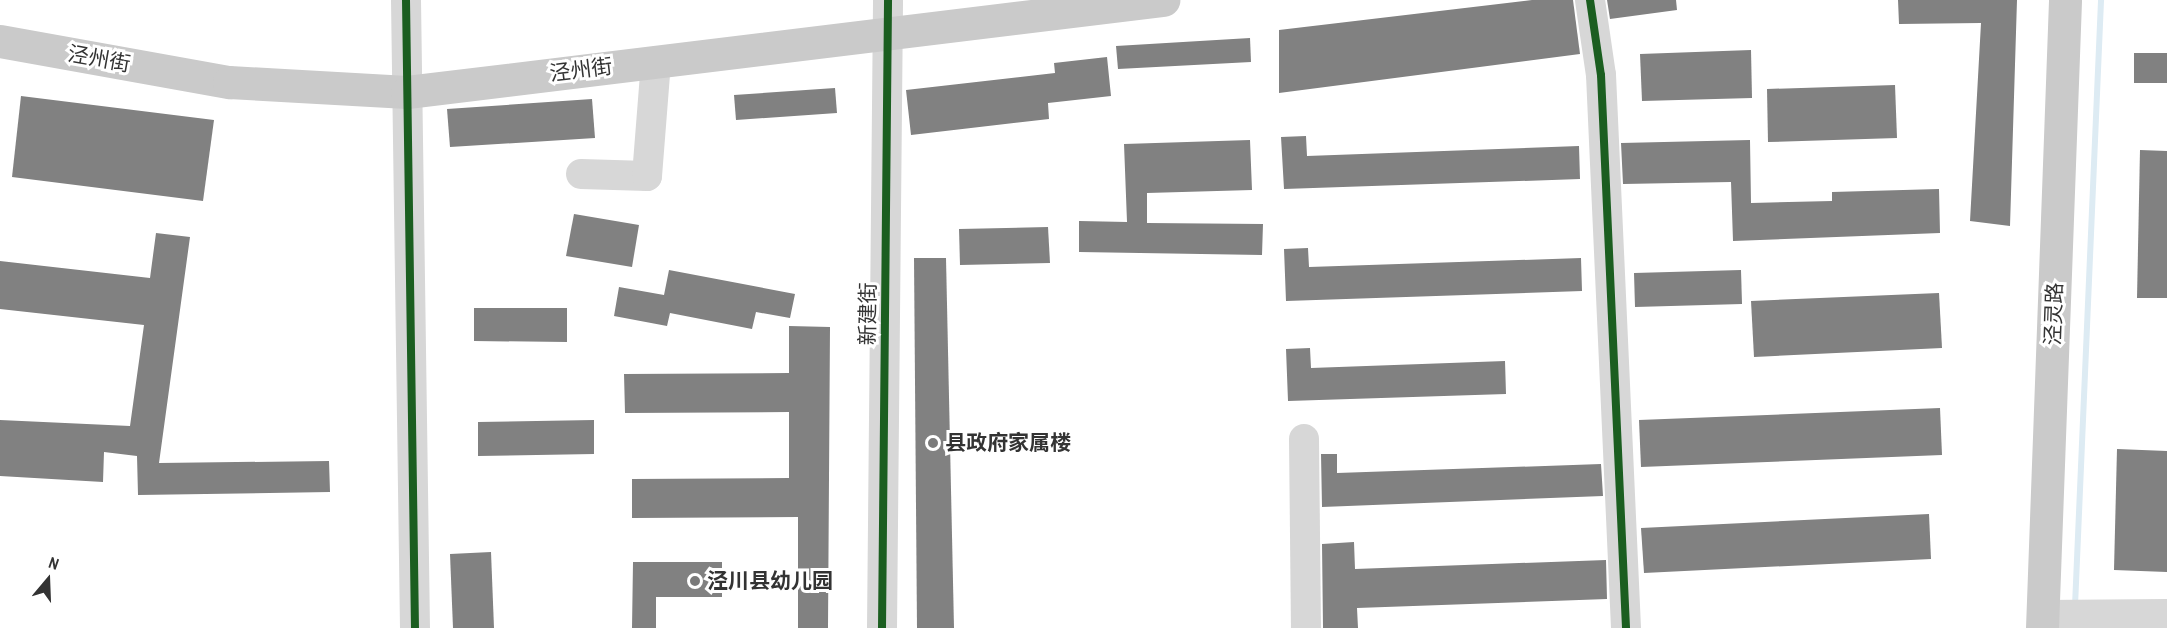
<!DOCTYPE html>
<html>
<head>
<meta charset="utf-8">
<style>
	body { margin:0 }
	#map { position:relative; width:2167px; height:628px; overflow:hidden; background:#fff; font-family:"Archivo Narrow","Noto Sans SC",sans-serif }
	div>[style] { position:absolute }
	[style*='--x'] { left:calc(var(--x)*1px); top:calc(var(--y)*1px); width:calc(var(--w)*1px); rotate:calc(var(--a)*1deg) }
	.stream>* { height:6px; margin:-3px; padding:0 3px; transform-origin:3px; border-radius:3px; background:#ddebf3 }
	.building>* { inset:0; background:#818181 }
	.minor>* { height:30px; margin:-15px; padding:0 15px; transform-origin:15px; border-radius:15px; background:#d7d7d7 }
	.major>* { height:33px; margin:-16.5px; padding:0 16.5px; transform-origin:16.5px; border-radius:16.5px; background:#cacaca }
	.cycleway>* { height:8px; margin:-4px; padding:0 4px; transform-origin:4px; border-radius:4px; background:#1b5e20 }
	.dots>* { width:16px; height:16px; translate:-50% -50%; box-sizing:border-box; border:3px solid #fff; border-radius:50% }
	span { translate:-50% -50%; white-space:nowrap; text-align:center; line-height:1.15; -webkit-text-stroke:6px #fff; paint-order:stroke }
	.street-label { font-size:21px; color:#333 }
	.poi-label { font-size:21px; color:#333; font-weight:700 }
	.left { translate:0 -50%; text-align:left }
	.north { position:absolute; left:18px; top:550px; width:60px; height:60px; -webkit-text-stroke:4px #fff; paint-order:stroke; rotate:19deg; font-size:16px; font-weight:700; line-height:24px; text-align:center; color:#333 }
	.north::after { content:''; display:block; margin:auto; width:21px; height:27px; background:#333; clip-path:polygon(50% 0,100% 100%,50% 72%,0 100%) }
</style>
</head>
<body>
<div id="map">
	<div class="stream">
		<i style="--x:2075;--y:606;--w:607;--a:-87.54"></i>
	</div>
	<div class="building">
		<i style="clip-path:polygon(1532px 0,1573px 0,1580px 54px,1279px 93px,1279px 30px)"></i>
		<i style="clip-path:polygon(1607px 0,1676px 0,1677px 10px,1610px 19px)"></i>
		<i style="clip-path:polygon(1898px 0,2017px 0,2010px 226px,1970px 221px,1981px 23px,1899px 24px)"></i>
		<i style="clip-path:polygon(1250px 38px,1251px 62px,1118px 69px,1116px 46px)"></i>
		<i style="clip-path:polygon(1751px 50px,1752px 98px,1642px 101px,1640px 54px)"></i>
		<i style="clip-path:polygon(2134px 53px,2167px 53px,2167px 83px,2134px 83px)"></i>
		<i style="clip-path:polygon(1107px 57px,1111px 96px,1048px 103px,1049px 119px,911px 135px,906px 90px,1055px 73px,1054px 63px)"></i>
		<i style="clip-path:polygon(1895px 85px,1897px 138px,1768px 142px,1767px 89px)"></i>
		<i style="clip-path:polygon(835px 88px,837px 113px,736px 120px,734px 95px)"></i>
		<i style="clip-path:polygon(21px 96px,214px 120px,203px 201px,12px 177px)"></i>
		<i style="clip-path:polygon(592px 99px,595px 138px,450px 147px,447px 109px)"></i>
		<i style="clip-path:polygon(1306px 136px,1307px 156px,1579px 146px,1580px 179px,1284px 189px,1281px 137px)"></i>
		<i style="clip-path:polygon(1250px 140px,1252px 190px,1147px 193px,1147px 223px,1263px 224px,1262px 255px,1079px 252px,1079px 221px,1127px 222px,1124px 144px)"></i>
		<i style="clip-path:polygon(1750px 140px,1751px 203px,1832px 201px,1832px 192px,1939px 189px,1940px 233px,1733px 241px,1731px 182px,1623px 184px,1621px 143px)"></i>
		<i style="clip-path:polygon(2140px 150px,2167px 151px,2167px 298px,2137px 298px)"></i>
		<i style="clip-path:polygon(574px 214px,639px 225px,632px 267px,566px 256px)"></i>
		<i style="clip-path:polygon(1048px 227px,1050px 263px,960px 265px,959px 229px)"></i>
		<i style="clip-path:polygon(156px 233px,190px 237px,159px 463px,329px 461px,330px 492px,138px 495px,137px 456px,104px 452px,103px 482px,0 476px,0 420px,130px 426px,144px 325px,0 309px,0 261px,150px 278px)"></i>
		<i style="clip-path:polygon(1308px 248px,1309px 267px,1581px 258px,1582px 291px,1286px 301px,1284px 249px)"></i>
		<i style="clip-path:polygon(914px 258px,946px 258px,954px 628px,917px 628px)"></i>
		<i style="clip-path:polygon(669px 270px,795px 294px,790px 318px,756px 312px,752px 329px,670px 313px,667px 326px,614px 316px,619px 287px,664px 295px)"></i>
		<i style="clip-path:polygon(1741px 270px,1742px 304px,1635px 307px,1634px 273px)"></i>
		<i style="clip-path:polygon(1939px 293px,1942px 348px,1754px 357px,1751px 301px)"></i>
		<i style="clip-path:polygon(474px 308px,567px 308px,567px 342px,474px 341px)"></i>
		<i style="clip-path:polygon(789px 326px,830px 327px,828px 628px,798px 628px,798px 517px,632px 518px,632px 479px,789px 478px,789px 412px,625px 413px,624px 374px,789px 373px)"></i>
		<i style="clip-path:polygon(1310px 348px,1311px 368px,1505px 361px,1506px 394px,1288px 401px,1286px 349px)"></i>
		<i style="clip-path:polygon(1940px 408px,1942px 455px,1641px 467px,1639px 420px)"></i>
		<i style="clip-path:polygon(594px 420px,594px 454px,478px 456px,478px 422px)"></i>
		<i style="clip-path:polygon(2117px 449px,2167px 451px,2167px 572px,2114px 570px)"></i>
		<i style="clip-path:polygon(1321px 454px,1337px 454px,1337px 473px,1601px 464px,1603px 496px,1322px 507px)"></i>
		<i style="clip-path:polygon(1929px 514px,1931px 559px,1644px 573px,1641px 528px)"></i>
		<i style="clip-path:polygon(1354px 542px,1355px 569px,1606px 560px,1607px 599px,1357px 608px,1358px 628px,1323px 628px,1322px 544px)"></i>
		<i style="clip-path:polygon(491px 552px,494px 628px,453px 628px,450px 554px)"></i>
		<i style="clip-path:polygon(633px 562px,722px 562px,722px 597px,656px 597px,656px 628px,632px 628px)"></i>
	</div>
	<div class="minor">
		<i style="--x:406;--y:0;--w:628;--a:89.18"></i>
		<i style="--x:1590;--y:0;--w:76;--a:81.7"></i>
		<i style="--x:1601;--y:75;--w:554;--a:87.41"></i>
		<i style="--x:581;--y:174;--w:66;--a:1.7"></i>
		<i style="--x:647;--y:176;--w:115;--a:-85.5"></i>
		<i style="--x:1304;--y:439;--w:189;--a:89.4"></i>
		<i style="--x:2043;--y:615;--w:124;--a:-0.5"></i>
		<i style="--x:882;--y:628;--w:628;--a:-89.45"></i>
	</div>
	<div class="major">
		<i style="--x:0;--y:41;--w:233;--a:10.2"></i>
		<i style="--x:229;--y:82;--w:178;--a:3.2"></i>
		<i style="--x:407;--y:92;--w:762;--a:-6.94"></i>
		<i style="--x:2042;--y:628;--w:628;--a:-87.9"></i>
	</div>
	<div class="cycleway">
		<i style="--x:406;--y:0;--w:628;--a:89.18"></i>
		<i style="--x:1590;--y:0;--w:76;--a:81.7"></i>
		<i style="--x:1601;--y:75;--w:554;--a:87.41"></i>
		<i style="--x:882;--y:628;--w:628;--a:-89.45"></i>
	</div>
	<div class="dots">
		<i style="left:933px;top:443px;background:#7a7a7a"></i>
		<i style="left:695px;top:581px;background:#7a7a7a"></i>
	</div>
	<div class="street-label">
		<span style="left:99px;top:59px;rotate:10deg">泾州街</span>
		<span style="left:581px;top:70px;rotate:-7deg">泾州街</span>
		<span style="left:868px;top:314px;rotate:-89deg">新建街</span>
		<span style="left:2054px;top:314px;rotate:-88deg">泾灵路</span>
	</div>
	<div class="poi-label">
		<span class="left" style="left:945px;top:443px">县政府家属楼</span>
		<span class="left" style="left:707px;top:581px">泾川县幼儿园</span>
	</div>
	<div class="north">N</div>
</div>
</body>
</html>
